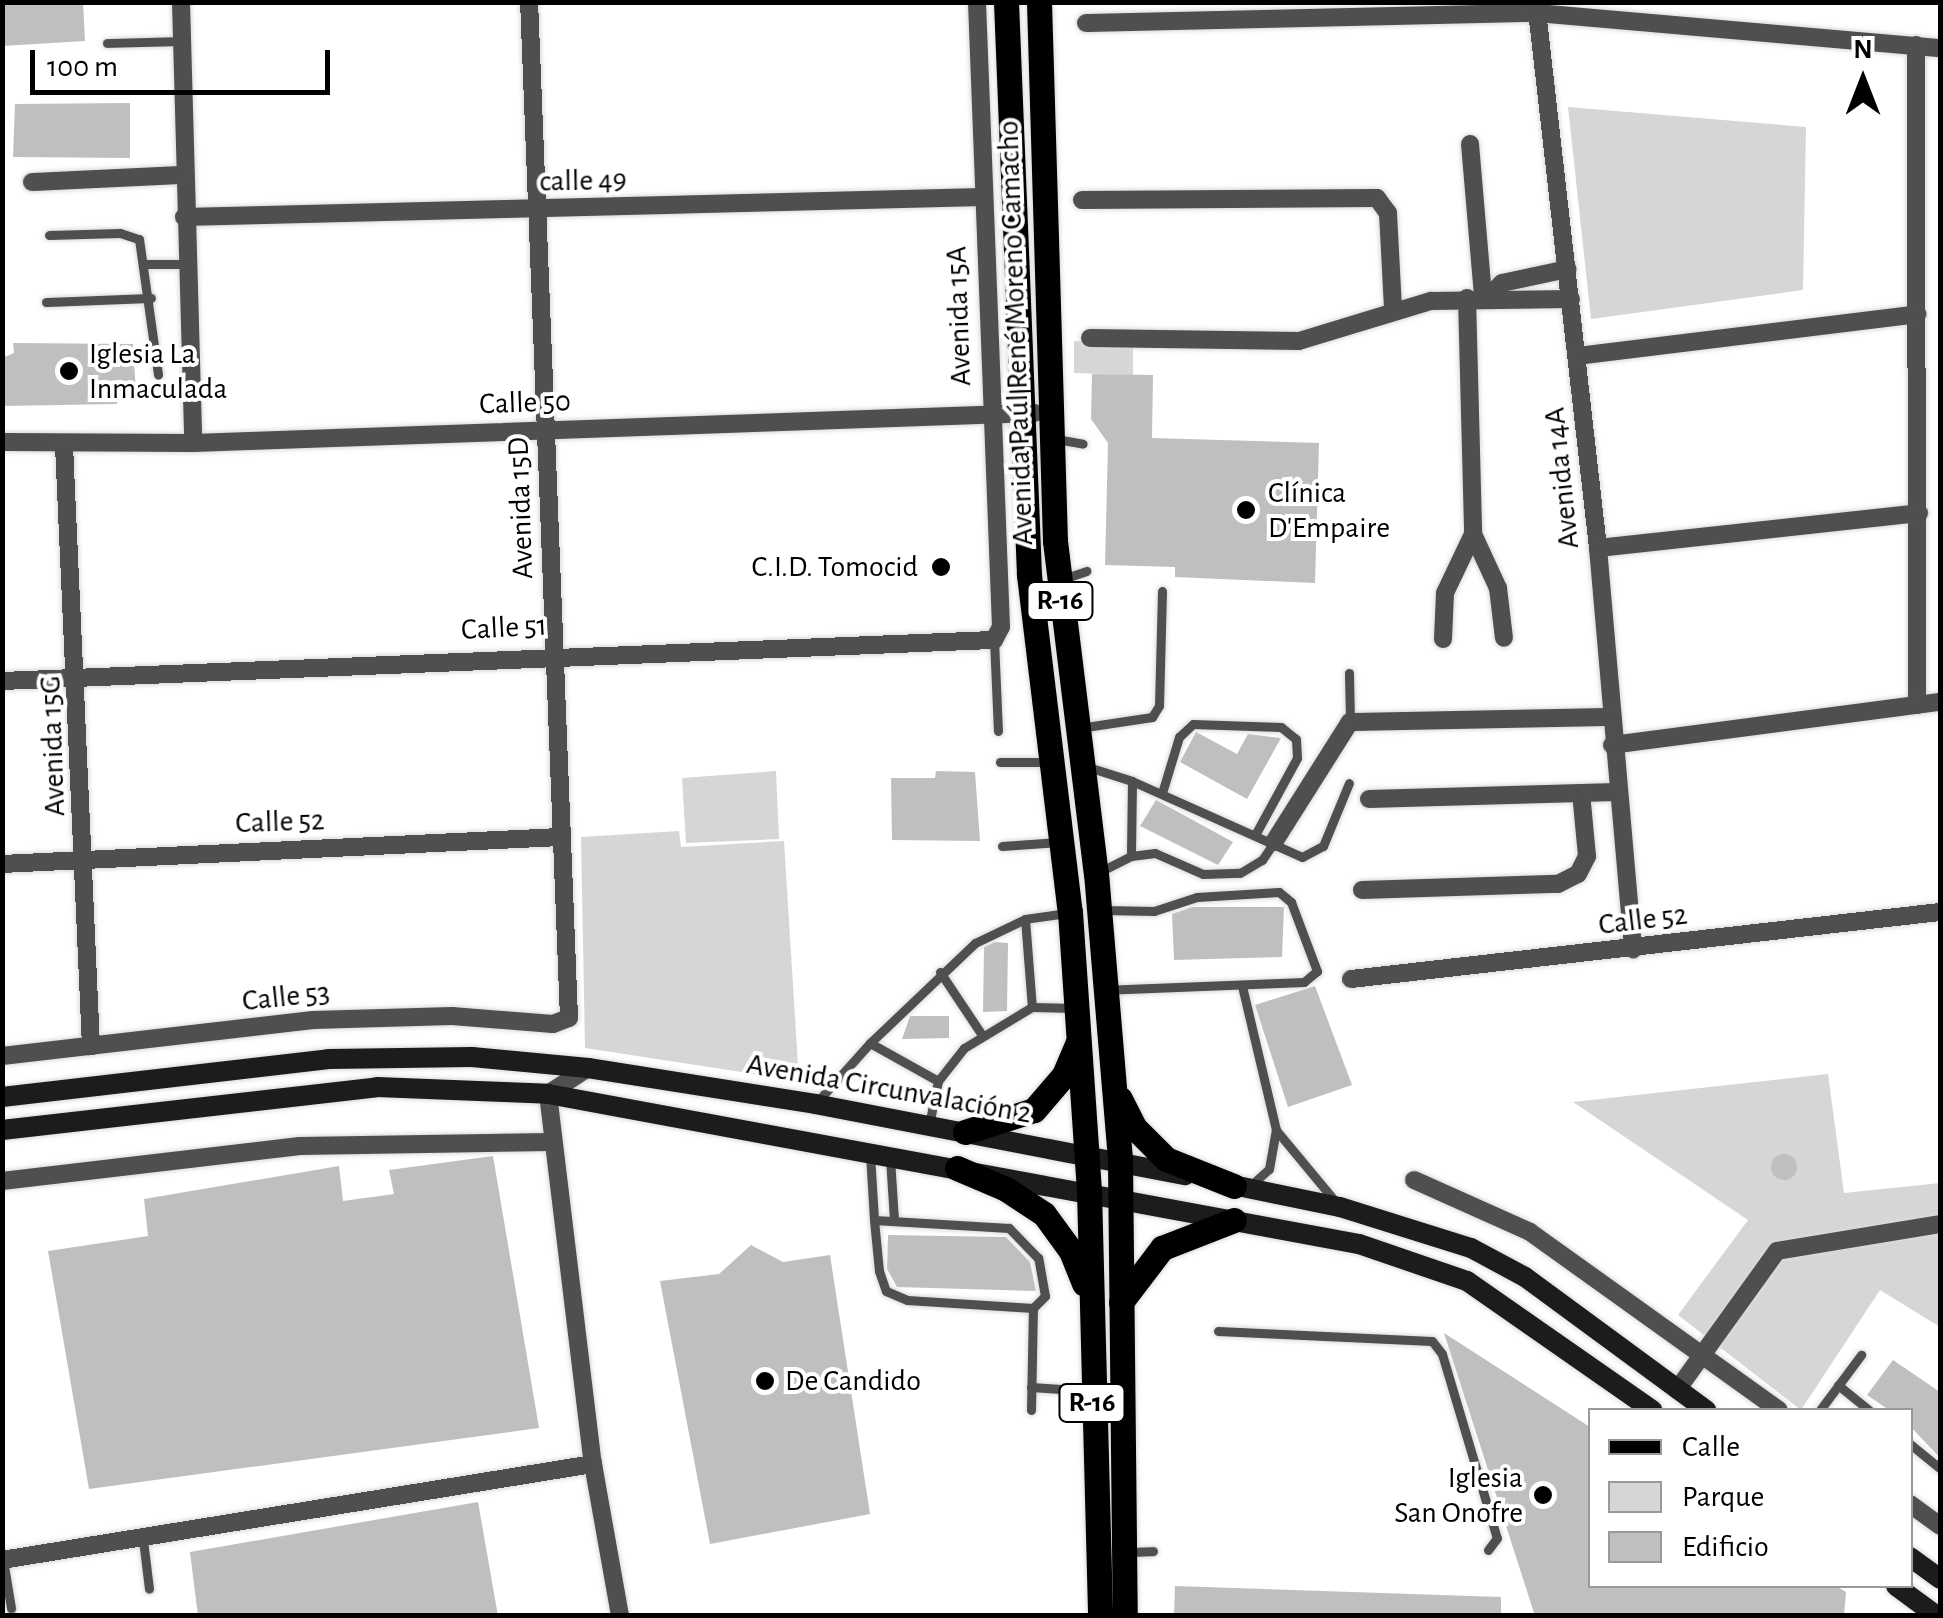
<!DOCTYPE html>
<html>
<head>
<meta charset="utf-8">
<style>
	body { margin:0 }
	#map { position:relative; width:1943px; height:1618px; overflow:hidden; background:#fff; font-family:"Alegreya Sans",sans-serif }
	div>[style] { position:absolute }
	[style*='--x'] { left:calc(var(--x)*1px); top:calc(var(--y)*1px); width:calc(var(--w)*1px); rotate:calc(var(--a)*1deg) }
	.green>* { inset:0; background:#d6d6d6 }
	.building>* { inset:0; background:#bfbfbf }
	.round { border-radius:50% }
	.roads { filter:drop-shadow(0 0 2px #dbdbdb) drop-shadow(0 0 2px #dbdbdb) }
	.lane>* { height:9px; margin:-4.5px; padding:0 4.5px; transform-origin:4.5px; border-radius:4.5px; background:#4f4f4f }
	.street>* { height:18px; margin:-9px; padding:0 9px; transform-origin:9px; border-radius:9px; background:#4f4f4f }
	.secondary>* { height:20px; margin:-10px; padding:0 10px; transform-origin:10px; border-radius:10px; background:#1c1c1c }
	.primary>* { height:25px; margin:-12.5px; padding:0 12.5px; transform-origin:12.5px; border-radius:12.5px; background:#000 }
	.dots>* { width:28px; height:28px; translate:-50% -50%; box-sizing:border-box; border:5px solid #fff; border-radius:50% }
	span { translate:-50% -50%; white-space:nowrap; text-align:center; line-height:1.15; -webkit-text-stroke:8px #fff; paint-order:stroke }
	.shield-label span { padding:2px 8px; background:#fff; border:2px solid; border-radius:8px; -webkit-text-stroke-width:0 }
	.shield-label { font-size:28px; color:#000; font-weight:700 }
	.street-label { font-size:30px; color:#000 }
	.poi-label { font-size:30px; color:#000 }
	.left { translate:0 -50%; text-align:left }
	.right { translate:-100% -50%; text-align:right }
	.frame { position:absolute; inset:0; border:5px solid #000; pointer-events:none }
	.legend { position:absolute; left:1588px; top:1408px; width:325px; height:180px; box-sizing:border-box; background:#fff; border:2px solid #999; margin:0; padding:12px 18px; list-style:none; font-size:30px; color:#000 }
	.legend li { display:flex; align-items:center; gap:20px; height:50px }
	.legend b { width:50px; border:2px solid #999 }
	.north { position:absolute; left:1813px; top:30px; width:100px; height:100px; -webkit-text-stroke:8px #fff; paint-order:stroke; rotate:0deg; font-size:28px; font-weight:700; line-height:40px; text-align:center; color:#000 }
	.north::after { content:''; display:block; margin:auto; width:35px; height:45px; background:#000; clip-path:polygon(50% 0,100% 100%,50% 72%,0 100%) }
	.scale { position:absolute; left:30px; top:50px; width:300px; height:45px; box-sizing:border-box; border:5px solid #000; border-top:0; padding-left:12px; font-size:30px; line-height:35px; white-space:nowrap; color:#000; -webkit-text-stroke:8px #fff; paint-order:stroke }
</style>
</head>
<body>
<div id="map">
	<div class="green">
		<i style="clip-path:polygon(1568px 107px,1806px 127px,1803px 290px,1591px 319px)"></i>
		<i style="clip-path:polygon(1074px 341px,1133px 342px,1133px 375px,1074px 373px)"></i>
		<i style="clip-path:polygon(776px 771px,779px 839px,686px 843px,682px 778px)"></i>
		<i style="clip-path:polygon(679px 831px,681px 847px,784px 841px,799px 1081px,585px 1048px,581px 837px)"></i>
		<i style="clip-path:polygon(1828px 1074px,1844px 1193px,1940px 1183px,1940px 1327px,1880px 1290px,1801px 1410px,1678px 1315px,1748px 1220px,1573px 1102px)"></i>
	</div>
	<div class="building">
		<i style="clip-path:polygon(2px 2px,83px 2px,85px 41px,2px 46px)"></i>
		<i style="clip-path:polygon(130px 103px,130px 158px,13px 157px,15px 104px)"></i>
		<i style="clip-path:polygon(13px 343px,133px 344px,136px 392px,117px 392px,117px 404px,3px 406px,2px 358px,14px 353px)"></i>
		<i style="clip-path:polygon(1092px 374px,1153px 375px,1152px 438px,1319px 443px,1315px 583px,1175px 577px,1175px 567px,1105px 565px,1108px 443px,1091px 419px)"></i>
		<i style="clip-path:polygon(1196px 732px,1237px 754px,1248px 734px,1281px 738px,1247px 799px,1180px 762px)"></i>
		<i style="clip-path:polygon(936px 771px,975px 772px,980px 841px,892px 840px,891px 778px,935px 778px)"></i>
		<i style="clip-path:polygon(1156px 800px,1233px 842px,1218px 865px,1140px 826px)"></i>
		<i style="clip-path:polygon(1192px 907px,1284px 907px,1282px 957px,1174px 960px,1172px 914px)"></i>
		<i style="clip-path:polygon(995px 942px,1008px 943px,1007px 1011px,983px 1012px,984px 947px)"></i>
		<i style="clip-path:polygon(1315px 986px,1352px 1085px,1288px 1107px,1255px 1005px)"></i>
		<i style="clip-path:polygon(910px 1016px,949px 1016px,949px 1038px,902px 1039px)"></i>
		<i class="round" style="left:1771px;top:1154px;width:26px;height:26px"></i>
		<i style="clip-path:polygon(493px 1156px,539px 1428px,89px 1489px,48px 1251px,148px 1236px,144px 1199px,339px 1166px,343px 1201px,394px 1194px,389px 1170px)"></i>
		<i style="clip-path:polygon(888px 1235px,1006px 1237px,1030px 1262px,1036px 1291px,897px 1287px,887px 1269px)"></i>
		<i style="clip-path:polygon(751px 1245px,783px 1262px,830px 1255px,870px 1514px,710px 1544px,660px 1281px,719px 1274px)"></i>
		<i style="clip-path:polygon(1444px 1333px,1590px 1427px,1590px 1586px,1836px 1586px,1846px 1592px,1844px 1616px,1535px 1616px)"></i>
		<i style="clip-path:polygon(1893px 1360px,1940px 1392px,1940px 1458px,1910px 1426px,1910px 1410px,1889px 1410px,1867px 1395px)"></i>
		<i style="clip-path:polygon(478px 1502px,498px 1616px,198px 1616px,190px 1552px)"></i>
		<i style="clip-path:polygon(1175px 1586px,1501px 1597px,1501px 1616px,1174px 1616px)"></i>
	</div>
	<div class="roads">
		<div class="lane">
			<i style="--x:107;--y:43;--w:71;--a:-1.6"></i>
			<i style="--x:49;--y:235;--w:71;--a:-1.6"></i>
			<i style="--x:120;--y:233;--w:20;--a:18"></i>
			<i style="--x:139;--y:239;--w:137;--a:82"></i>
			<i style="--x:146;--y:264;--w:40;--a:0"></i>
			<i style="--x:46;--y:302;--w:105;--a:-2.2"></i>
			<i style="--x:1056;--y:439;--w:27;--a:10"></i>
			<i style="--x:1060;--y:580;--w:28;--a:-19"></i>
			<i style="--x:994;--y:640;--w:91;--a:87.5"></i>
			<i style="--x:1349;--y:673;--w:48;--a:88.8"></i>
			<i style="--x:1079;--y:728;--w:74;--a:-8.6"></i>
			<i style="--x:1152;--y:717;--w:13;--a:-58"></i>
			<i style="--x:1159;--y:706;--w:115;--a:-88.5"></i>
			<i style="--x:1000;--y:762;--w:47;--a:0"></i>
			<i style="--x:1085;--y:766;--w:49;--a:17.7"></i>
			<i style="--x:1132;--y:781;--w:75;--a:90.8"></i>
			<i style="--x:1131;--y:856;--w:36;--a:153"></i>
			<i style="--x:1132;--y:781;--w:186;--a:24.1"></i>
			<i style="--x:1302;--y:857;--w:24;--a:-28"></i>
			<i style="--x:1323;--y:846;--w:68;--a:-67.6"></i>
			<i style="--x:1162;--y:793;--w:59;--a:-73.1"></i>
			<i style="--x:1179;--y:737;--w:19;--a:-43"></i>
			<i style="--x:1193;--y:724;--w:88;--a:2"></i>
			<i style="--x:1281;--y:727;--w:19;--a:39"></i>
			<i style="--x:1296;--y:739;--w:19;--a:87"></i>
			<i style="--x:1297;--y:758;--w:88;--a:118.6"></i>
			<i style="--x:1002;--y:846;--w:57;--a:-4"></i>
			<i style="--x:1131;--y:856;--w:24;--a:-7"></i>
			<i style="--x:1155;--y:853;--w:52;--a:23.6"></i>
			<i style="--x:1203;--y:874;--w:37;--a:-2"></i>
			<i style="--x:1240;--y:873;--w:26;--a:-31"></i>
			<i style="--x:1262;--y:860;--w:22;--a:-56"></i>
			<i style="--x:1103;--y:910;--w:51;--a:1.1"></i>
			<i style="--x:1154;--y:911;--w:45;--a:-18"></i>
			<i style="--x:1197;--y:897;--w:82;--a:-3.5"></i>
			<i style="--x:1279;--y:892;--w:16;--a:40"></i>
			<i style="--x:1291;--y:902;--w:74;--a:69.4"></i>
			<i style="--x:1317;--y:971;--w:17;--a:140"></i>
			<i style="--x:1304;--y:982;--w:196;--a:177.7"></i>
			<i style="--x:1067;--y:913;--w:42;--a:171.9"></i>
			<i style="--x:1025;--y:919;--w:88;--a:85.5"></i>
			<i style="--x:1032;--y:1007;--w:43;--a:1.3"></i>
			<i style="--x:940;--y:972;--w:76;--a:56.3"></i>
			<i style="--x:1242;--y:986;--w:148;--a:76.7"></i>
			<i style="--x:870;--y:1043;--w:145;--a:-43.6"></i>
			<i style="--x:975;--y:943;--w:55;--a:-25.6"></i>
			<i style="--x:938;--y:1081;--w:42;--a:-51.8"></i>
			<i style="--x:964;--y:1048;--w:79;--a:-31.1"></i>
			<i style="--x:817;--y:1102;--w:79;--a:-48.1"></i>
			<i style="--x:870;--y:1043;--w:78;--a:29.2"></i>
			<i style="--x:938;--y:1081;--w:45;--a:101.6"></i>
			<i style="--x:870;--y:1154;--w:66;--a:86.5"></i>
			<i style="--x:874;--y:1220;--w:51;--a:84.4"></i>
			<i style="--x:879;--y:1271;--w:21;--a:71"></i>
			<i style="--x:886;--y:1291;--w:23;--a:23"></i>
			<i style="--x:907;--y:1300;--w:126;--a:3.6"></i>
			<i style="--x:1033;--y:1308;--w:17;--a:-45"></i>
			<i style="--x:1045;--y:1296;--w:39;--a:-100"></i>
			<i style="--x:1038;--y:1258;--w:42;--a:-134"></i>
			<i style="--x:1009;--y:1228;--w:135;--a:-176.6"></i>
			<i style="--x:890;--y:1158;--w:62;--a:86.3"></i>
			<i style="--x:1250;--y:1186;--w:25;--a:-42"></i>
			<i style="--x:1269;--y:1169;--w:40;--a:-80"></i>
			<i style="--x:1276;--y:1130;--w:92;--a:50.3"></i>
			<i style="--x:1218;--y:1331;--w:214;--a:2.7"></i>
			<i style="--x:1432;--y:1341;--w:16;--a:52"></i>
			<i style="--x:1442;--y:1354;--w:192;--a:73.4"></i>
			<i style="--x:1497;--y:1538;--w:15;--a:127"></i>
			<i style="--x:1838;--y:1385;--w:40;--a:39"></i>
			<i style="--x:1031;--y:1387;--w:60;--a:3.8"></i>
			<i style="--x:1031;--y:1410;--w:102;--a:-88.9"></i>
			<i style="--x:1820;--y:1410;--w:69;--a:-53.3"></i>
			<i style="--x:1910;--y:1444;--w:38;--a:39"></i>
			<i style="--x:143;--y:1540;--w:49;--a:83"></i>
			<i style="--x:1128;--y:1552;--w:25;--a:-2"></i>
			<i style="--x:3;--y:1560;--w:49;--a:80.5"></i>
		</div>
		<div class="street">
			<i style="--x:181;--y:2;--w:441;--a:88.4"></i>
			<i style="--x:1536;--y:2;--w:550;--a:83.52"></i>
			<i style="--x:1598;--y:548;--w:403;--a:85"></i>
			<i style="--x:1086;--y:23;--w:451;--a:-1.3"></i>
			<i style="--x:1537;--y:13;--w:405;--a:5"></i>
			<i style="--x:1916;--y:45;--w:660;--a:89.91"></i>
			<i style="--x:1470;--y:144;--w:153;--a:85.1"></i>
			<i style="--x:32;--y:182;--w:150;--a:-2.7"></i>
			<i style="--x:1082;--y:200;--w:295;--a:-0.4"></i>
			<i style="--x:1377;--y:198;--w:19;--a:54"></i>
			<i style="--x:1388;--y:213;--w:95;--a:87"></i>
			<i style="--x:184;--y:217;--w:799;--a:-1.43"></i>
			<i style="--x:1489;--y:296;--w:18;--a:-45"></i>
			<i style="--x:1502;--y:283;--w:67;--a:-12"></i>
			<i style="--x:1467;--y:298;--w:236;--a:88.5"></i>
			<i style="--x:1473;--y:534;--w:60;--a:65.2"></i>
			<i style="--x:1498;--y:588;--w:50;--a:83.2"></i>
			<i style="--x:1090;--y:338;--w:209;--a:0.8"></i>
			<i style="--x:1299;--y:341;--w:138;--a:-16.9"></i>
			<i style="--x:1431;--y:301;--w:140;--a:-0.8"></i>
			<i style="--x:1577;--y:356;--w:343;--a:-7"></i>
			<i style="--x:2;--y:442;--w:191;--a:0.3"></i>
			<i style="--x:193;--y:443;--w:842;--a:-2.04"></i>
			<i style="--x:64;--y:445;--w:602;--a:87.43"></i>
			<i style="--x:1598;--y:548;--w:323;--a:-6.2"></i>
			<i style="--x:1443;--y:639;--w:46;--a:-87.5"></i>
			<i style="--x:1445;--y:593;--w:65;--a:-64.6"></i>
			<i style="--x:2;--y:681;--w:993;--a:-2.37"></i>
			<i style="--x:994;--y:640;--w:15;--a:-62"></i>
			<i style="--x:1001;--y:627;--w:625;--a:-92.2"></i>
			<i style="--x:1612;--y:745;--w:331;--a:-7.5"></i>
			<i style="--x:1369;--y:799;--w:247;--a:-1.6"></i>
			<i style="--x:1274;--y:842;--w:142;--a:-57.7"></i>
			<i style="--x:1350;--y:722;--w:260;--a:-1.1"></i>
			<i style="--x:2;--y:864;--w:559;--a:-2.77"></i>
			<i style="--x:1362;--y:890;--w:196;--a:-1.8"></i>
			<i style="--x:1558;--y:884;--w:22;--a:-27"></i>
			<i style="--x:1578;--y:874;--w:20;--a:-63"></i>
			<i style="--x:1587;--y:856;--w:63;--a:-95.4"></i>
			<i style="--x:1351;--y:979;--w:593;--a:-6.49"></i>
			<i style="--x:2;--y:1056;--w:313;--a:-6.6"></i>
			<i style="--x:313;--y:1020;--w:139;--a:-1.6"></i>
			<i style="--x:452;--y:1016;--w:101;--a:4.5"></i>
			<i style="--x:553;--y:1024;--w:17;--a:-21"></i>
			<i style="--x:569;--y:1018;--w:1017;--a:-92.25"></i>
			<i style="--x:588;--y:1068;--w:48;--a:147"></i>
			<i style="--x:548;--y:1094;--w:373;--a:83.1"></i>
			<i style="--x:593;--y:1464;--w:154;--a:79.9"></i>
			<i style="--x:1414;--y:1180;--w:127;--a:24.1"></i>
			<i style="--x:1530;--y:1232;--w:306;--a:35.6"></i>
			<i style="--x:2;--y:1181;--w:300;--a:-6.7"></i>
			<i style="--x:300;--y:1146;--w:251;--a:-0.9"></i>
			<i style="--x:1677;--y:1390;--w:171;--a:-54.3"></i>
			<i style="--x:1777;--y:1251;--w:165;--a:-9.4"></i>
			<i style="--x:1910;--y:1504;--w:37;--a:36"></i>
			<i style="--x:2;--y:1560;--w:599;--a:-9.23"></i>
		</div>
		<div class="secondary">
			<i style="--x:2;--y:1097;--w:329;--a:-6.6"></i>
			<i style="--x:329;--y:1059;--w:143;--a:-0.8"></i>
			<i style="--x:472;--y:1057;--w:117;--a:5.4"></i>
			<i style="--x:588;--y:1068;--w:230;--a:9"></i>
			<i style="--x:815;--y:1104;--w:377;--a:10.9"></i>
			<i style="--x:2;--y:1130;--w:377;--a:-6.5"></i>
			<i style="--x:377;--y:1087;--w:171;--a:2.3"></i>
			<i style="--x:548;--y:1094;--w:825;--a:10.48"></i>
			<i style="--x:1359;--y:1244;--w:114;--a:18.9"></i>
			<i style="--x:1467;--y:1281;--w:226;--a:34.9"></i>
			<i style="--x:1223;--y:1183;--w:119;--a:11.6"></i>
			<i style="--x:1340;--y:1207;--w:137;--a:17.4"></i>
			<i style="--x:1471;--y:1248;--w:61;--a:28.2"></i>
			<i style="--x:1525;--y:1277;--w:225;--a:36.3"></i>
			<i style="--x:1910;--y:1557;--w:37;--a:36"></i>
			<i style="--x:1896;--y:1586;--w:51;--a:36.2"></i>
		</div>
		<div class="primary">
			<i style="--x:1006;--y:2;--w:573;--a:87.7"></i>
			<i style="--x:1029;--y:575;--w:339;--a:83.1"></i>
			<i style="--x:1070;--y:912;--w:280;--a:86.1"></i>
			<i style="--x:1089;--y:1191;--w:425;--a:88.5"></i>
			<i style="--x:1039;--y:2;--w:539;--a:88.3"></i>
			<i style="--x:1055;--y:541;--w:335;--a:83"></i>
			<i style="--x:1096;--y:873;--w:289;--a:85.2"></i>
			<i style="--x:1120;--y:1161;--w:455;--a:89.4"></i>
			<i style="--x:1120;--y:1099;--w:33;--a:63"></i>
			<i style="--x:1135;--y:1128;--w:44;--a:45"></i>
			<i style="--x:1166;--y:1159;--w:73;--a:21.7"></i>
			<i style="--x:965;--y:1132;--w:72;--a:-17.7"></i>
			<i style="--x:1034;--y:1110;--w:46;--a:-49.4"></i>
			<i style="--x:1064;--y:1075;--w:34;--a:-67"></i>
			<i style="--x:957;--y:1168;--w:53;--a:23.2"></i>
			<i style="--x:1006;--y:1189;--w:45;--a:33.3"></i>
			<i style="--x:1044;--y:1214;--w:46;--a:53.9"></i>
			<i style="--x:1071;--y:1251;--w:35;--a:68"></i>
			<i style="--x:1121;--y:1302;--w:68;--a:-52.8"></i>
			<i style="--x:1162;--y:1248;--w:77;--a:-21.3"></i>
		</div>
	</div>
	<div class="dots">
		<i style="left:69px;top:371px;background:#000"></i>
		<i style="left:1246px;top:510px;background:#000"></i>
		<i style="left:941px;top:567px;background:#000"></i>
		<i style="left:765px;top:1381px;background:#000"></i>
		<i style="left:1543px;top:1495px;background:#000"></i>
	</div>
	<div class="shield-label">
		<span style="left:1060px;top:601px">R-16</span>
		<span style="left:1092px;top:1403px">R-16</span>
	</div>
	<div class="street-label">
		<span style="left:583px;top:181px;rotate:-1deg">calle 49</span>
		<span style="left:959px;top:316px;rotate:-92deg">Avenida 15A</span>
		<span style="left:1016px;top:333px;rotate:-92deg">Avenida Paúl René Moreno Camacho</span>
		<span style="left:525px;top:403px;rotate:-2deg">Calle 50</span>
		<span style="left:1562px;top:478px;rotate:-96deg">Avenida 14A</span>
		<span style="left:521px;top:508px;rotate:-92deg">Avenida 15D</span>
		<span style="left:504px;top:628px;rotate:-3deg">Calle 51</span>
		<span style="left:53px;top:746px;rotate:-92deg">Avenida 15G</span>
		<span style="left:280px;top:822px;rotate:-2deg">Calle 52</span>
		<span style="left:1643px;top:920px;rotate:-7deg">Calle 52</span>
		<span style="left:286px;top:997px;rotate:-6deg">Calle 53</span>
		<span style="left:889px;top:1089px;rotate:10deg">Avenida Circunvalación 2</span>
	</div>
	<div class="poi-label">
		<span class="left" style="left:89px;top:371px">Iglesia La<br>Inmaculada</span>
		<span class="left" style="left:1268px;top:510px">Clínica<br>D'Empaire</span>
		<span class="right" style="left:918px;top:567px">C.I.D. Tomocid</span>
		<span class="left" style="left:785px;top:1381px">De Candido</span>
		<span class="right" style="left:1523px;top:1495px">Iglesia<br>San Onofre</span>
	</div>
	<div class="frame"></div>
	<ul class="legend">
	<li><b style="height:12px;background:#000"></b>Calle</li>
	<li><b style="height:28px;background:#d6d6d6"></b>Parque</li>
	<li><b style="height:28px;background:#bfbfbf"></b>Edificio</li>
	</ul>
	<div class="north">N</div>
	<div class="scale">100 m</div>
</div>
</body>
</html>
